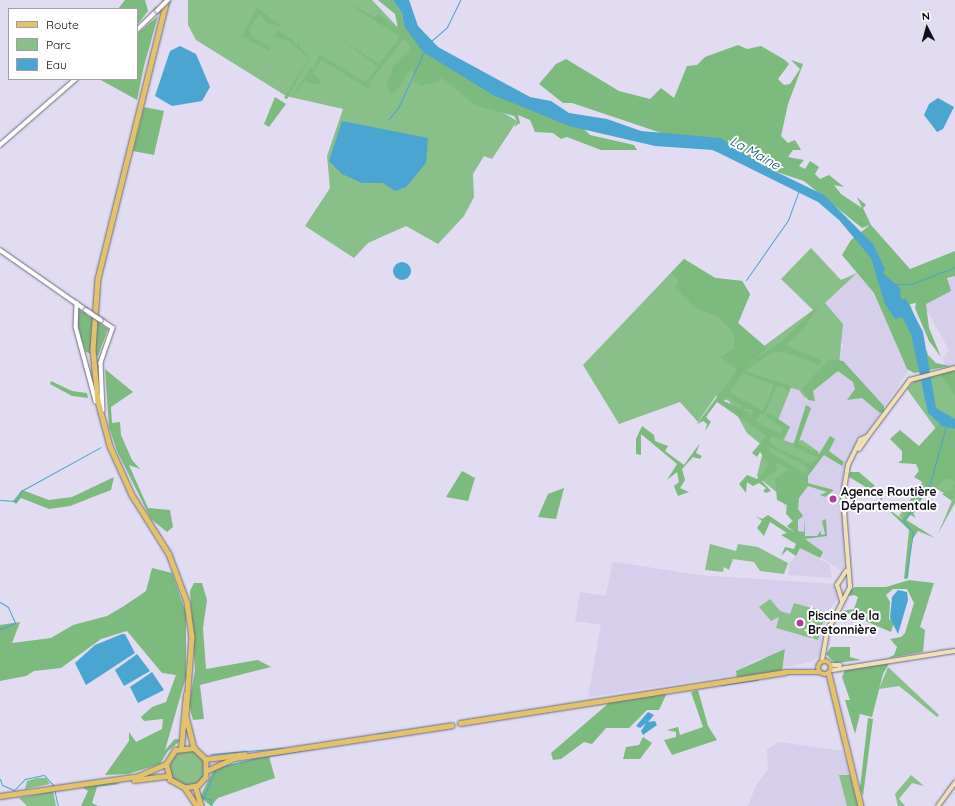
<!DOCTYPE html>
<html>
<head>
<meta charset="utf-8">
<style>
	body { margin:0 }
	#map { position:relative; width:955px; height:806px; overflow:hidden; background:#e1dcf2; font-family:Quicksand,sans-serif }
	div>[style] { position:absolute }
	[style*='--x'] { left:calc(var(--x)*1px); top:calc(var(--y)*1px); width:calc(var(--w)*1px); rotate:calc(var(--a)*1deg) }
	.built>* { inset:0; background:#d5cfec }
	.green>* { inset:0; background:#89bf89 }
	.round { border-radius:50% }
	.forest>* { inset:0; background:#7cba7d }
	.water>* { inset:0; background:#4aa5d1 }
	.stream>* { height:1px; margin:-0.5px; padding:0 0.5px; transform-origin:0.5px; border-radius:0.5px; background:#4aa5d1 }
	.roads { filter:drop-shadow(0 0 1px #6f6a7d) drop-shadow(0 0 1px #6f6a7d) }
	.tertiary>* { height:3.5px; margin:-1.75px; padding:0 1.75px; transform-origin:1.75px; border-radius:1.75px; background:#fff }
	.secondary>* { height:4px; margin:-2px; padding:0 2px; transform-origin:2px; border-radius:2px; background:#f0e0b5 }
	.primary>* { height:4.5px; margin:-2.25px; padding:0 2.25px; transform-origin:2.25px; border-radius:2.25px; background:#e2c26b }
	.primary>.ring { margin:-2.25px; padding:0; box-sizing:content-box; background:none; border:4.5px solid #e2c26b; border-radius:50% }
	.bridges { filter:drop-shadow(0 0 1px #6f6a7d) drop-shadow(0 0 1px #6f6a7d) }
	.tertiary-bridge>* { height:3.5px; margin:-1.75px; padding:0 1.75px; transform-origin:1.75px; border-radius:1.75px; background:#fff }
	.dots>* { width:11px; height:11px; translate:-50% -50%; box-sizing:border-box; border:2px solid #fff; border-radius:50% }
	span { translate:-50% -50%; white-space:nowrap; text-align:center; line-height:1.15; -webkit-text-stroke:4px #fff; paint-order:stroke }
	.poi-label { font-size:12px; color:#0f0d15; font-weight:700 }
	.left { translate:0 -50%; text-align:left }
	.water-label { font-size:13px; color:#004f6d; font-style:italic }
	.legend { position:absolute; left:8px; top:8px; width:130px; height:72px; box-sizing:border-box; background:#fff; border:1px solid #9f9ea1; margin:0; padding:5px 7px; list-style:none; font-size:12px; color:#0f0d15 }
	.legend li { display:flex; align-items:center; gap:8px; height:20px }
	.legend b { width:20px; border:1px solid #9f9ea1 }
	.north { position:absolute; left:907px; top:8px; width:40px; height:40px; -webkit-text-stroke:3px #fff; paint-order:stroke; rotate:354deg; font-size:11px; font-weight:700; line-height:16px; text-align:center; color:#0f0d15 }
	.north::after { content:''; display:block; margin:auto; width:14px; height:18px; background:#0f0d15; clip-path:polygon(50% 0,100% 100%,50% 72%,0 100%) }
</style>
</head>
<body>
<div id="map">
	<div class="built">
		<i style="clip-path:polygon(857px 273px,874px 293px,908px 371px,845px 467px,842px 482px,844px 568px,840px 570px,800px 543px,780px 495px,792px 443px,784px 440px,778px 420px,791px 388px,799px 390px,805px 397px,838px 353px,843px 345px,825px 303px)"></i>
		<i style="clip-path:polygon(955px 275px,955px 374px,945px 369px,943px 358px,949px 350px,920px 298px)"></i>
		<i style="clip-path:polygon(800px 548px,830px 565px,832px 578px,788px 575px,789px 565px)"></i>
		<i style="clip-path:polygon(616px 562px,698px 575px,834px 584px,838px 598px,827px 613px,819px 656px,812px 662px,783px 667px,785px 649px,770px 657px,758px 659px,736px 671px,736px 675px,588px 697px,601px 625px,575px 621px,580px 592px,606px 596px,612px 563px)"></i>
		<i style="clip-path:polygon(779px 742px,843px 751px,858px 806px,748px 806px,756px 785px,768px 770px,767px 749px)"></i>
	</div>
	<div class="green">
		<i style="clip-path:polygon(188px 0,372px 0,445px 77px,517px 121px,492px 159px,484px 156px,473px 174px,474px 197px,464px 216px,438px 244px,406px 226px,368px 243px,354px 258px,305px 226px,330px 188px,327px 156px,343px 109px,286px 96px,196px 40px,188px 25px)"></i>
		<i style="clip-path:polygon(811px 248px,841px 280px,857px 273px,825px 303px,843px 324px,839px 365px,805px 398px,799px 390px,791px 388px,778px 420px,790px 427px,784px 440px,792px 443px,802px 440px,819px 452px,808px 474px,780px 495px,757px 476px,764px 447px,747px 433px,729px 401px,716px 396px,698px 422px,680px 402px,619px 424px,583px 365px,684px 259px,715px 278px,742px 281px,750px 294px,738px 323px,764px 346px,813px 310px,781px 279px)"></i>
		<i style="clip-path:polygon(948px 371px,955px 374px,955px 503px,938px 534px,953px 498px,931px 486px,906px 521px,899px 516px,923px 481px,936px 429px,907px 389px,917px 378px)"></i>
		<i style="clip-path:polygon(710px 544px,736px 551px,738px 544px,758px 547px,788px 563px,784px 574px,760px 571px,754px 562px,733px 559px,729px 570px,724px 567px,723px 572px,705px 570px)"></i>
		<i style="clip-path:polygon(770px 599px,780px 611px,790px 614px,794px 603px,826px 612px,818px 640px,776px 628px,779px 617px,771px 621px,759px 607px)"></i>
		<i style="clip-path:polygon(888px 667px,939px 715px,937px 717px,899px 686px,879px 689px)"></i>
		<i class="round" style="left:169px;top:750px;width:36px;height:36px"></i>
		<i style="clip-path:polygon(839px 775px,850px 775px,858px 806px,847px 806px)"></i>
		<i style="clip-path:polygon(911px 775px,924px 786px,912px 783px,899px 799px,905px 806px,898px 806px,895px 794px)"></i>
		<i style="clip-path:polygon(37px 778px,46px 778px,50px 784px,25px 789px,27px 781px)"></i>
		<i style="clip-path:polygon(53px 791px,56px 806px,27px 806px,19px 798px)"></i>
	</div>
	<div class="forest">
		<i style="clip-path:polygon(125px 0,145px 0,148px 11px,137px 25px,137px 9px,118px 9px)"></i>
		<i style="clip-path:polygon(343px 0,374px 17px,379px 14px,398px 29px,395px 14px,378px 0,393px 0,402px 13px,404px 26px,542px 112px,584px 129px,590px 135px,634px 145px,637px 150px,601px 150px,567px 137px,561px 139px,553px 133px,535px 132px,530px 120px,518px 115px,520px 123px,514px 127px,517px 121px,514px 116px,475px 105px,441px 77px,439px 82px,421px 86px,413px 81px,413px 66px,396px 92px,391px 93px,386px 85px,394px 65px,409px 51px,410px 45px,404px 39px,369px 83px,370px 90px,322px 60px,313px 73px,322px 83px,311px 84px,305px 80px,290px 100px,310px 68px,313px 70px,319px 54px,362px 81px,367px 81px,378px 67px,338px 37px,379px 64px,398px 40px,399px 36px)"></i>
		<i style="clip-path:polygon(257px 8px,283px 27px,267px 23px,259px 14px,249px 30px,255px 39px,271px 46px,269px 51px,242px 36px)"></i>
		<i style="clip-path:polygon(158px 16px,144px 66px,137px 100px,99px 79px,137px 79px,137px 34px)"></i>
		<i style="clip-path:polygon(277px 30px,293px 40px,296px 45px,300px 43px,300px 47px,310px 57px,287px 99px,284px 98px,309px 58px,290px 42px,274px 36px)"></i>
		<i style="clip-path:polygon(738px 45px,747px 49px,761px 46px,785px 60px,789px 64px,778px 79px,784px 85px,790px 84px,800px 69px,791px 60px,803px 64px,788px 104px,781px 136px,788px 143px,795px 140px,801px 150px,793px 150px,788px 157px,804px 160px,799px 166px,805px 169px,810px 161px,819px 167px,815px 174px,820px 179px,829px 175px,844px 187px,834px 185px,841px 194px,862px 208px,857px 197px,866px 205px,863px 208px,871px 225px,910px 269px,955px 251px,955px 276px,947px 278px,951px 291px,926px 304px,929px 328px,941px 357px,929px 341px,915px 308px,916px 303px,910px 304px,928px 355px,936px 363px,950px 366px,914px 373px,907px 369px,874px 293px,842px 255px,851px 240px,870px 225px,862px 228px,804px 181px,572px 103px,563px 103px,539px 84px,556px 64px,566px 59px,619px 91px,650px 99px,661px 88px,674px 98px,687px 66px,697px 65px,705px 57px)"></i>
		<i style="clip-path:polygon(275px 97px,286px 104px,269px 127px,264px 124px)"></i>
		<i style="clip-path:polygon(144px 107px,164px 111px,154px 155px,133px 151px)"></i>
		<i style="clip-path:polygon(evenodd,684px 259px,715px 278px,742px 281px,750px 294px,738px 323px,767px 348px,749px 362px,781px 342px,820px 304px,805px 327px,786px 345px,823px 361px,819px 365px,781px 351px,771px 353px,744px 371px,791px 386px,789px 390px,777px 386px,764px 415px,760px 414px,755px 421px,780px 434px,783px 428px,765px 416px,768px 412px,790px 427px,782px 439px,771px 436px,769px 441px,775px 447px,811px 464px,817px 457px,793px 446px,806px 405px,811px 408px,798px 444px,819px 454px,830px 436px,835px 439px,829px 451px,844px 462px,842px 466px,824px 455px,808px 476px,808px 483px,834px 490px,825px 497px,820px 495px,827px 492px,808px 486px,799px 498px,798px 509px,803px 516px,798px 520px,798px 531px,804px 532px,805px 518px,805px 536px,817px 536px,821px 531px,821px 535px,825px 534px,822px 521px,826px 519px,827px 536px,805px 539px,823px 552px,820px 558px,800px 548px,796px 556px,787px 550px,781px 556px,785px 547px,794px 549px,796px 544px,781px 535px,787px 533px,770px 522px,764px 536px,757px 528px,762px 521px,756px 516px,762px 519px,768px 515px,795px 533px,787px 526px,793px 521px,786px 514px,787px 505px,777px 500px,775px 478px,790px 469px,776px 463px,777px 470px,762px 481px,771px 491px,766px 493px,763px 491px,766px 488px,759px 483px,753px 486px,747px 482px,746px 493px,739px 484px,747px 475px,757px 479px,769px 465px,760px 452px,757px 457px,752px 453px,766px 436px,717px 402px,706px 417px,711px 422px,705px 431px,707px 424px,703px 421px,697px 424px,737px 370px,720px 357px,734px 348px,734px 333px,718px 317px,695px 307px,675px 287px,679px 280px,671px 273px,684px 259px,743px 373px,774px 385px,763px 411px,730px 393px,727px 397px,742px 406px,740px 409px,754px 409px,749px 420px,750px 413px,724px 401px,743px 373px,684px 259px,767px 446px,805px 465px,808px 469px,805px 474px,771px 453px,767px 446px)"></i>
		<i style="clip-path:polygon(78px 309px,108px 329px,98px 356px,86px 352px,84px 347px,77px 324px)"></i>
		<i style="clip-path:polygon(829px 359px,843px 361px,884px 406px,884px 412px,880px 413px,862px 398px,847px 400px,855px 389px,853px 382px,838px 371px,813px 391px,815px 401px,808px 400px,802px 389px)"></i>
		<i style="clip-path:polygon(105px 369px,133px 392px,111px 407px,112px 423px,120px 422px,121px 435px,132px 460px,140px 469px,129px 465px,122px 449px,148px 508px,170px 510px,173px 527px,167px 532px,151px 519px,117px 451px,109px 427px)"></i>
		<i style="clip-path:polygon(955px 369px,955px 396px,940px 374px,941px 371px)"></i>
		<i style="clip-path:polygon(51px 381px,72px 391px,87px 393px,88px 398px,72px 396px,50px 384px)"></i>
		<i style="clip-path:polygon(940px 423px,955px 430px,955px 493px,952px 501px,942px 494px,952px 490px,955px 482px,951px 479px,945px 479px,934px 489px,930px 487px,917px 504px,920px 510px,913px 513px,916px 518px,911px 515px,905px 519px,935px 538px,918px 531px,912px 540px,908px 578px,904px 579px,909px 530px,879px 501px,887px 489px,880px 503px,902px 519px,926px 484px,914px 477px,919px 471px,916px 464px,898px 463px,902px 460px,902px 451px,890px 439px,900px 430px,919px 446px)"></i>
		<i style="clip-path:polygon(642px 426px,654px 435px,655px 441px,668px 446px,665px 451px,684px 465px,700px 443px,696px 453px,702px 456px,700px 459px,693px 457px,682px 469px,685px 480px,680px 488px,689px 492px,678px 496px,674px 486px,679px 482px,677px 472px,667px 480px,677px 464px,641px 434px,641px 455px,636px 454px,636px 439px)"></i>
		<i style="clip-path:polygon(462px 471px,475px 478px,468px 501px,446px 497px)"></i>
		<i style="clip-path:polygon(850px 472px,859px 472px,874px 485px,876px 493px,849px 477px)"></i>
		<i style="clip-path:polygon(114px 477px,111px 490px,70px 506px,49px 509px,21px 498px,16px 504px,13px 501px,22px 490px,49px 500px,72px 497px)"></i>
		<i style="clip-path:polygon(564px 488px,556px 519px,538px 517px,548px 494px)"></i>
		<i style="clip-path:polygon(152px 568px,172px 573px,186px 613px,186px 677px,165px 750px,175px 739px,181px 740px,168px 751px,160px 764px,128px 774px,105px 775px,129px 741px,129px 732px,136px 742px,162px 729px,163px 719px,144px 721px,141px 717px,152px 707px,166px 702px,176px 675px,162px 673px,127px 631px,101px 639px,61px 668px,34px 671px,26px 676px,0 681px,0 625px,20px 622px,12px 643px,51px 638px,73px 625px,107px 616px,124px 606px,146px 591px)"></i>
		<i style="clip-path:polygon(909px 580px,934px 583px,920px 627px,925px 630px,923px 652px,888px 658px,894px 655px,897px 647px,890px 639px,901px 637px,905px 633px,914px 603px,907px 589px,893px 589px,886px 595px,890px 602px,889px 619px,894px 623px,891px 632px,842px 611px,854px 609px,858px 597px,854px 595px,848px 596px,838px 613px,851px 590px,855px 587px,886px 587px)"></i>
		<i style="clip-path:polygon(194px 583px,202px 583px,207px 600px,203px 628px,206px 669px,258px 660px,271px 667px,200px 685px,204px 719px,193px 720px,189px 705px,195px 670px,190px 591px)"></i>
		<i style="clip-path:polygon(831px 647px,850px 647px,850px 657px,861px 660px,835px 663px,826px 654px)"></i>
		<i style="clip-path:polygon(785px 649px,782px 672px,737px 679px,736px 671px)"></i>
		<i style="clip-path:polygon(890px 662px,883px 674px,872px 717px,860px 714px,855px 734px,845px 700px,850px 700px,842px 677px,845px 670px)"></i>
		<i style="clip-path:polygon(698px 690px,708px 726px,717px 740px,672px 755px,664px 740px,676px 737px,676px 732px,667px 730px,678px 727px,680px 735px,703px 727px,691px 692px)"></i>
		<i style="clip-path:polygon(667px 693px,659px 710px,647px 710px,629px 728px,606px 728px,592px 744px,584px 742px,561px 759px,553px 760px,551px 753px,610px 702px)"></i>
		<i style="clip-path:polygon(868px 718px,873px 719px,863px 796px,860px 788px)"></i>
		<i style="clip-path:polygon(643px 737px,652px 743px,640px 759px,623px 759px,626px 747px,639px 745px)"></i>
		<i style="clip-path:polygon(269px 756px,275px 778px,218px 798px,211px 806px,200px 797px,214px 769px)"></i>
		<i style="clip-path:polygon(110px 781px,120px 784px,97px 787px,92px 803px,98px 806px,81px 806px,88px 791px,80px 786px)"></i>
	</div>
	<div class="water">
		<i style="clip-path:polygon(393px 0,409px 0,418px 26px,438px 47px,530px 97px,551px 101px,569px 113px,607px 119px,641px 131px,720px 138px,764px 166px,824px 195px,873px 244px,885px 269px,883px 273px,900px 288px,901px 299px,906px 299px,923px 332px,936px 408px,955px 419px,955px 429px,942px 426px,928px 413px,911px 334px,902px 317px,895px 319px,885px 304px,871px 258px,839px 220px,818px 202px,713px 150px,655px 146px,569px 126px,493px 95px,423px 52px,404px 26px,402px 13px)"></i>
		<i style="clip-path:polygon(180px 46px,196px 54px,210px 87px,202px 101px,172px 106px,155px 96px,170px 51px)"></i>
		<i style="clip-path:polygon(938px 98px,954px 107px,943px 129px,937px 132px,924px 115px,929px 104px)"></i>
		<i style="clip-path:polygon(342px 121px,428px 138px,426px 163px,406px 187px,395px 191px,383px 183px,362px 183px,342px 174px,329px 161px)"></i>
		<i class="round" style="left:393px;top:262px;width:18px;height:18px"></i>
		<i style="clip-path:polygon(898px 590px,907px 592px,908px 600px,898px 634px,890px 618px,892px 597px)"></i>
		<i style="clip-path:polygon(122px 634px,125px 634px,135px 653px,86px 685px,75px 663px,95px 645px)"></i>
		<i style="clip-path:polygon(137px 654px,150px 671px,124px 686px,115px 670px)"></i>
		<i style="clip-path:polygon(152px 672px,164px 690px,138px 703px,130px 687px)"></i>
		<i style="clip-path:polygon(648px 712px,654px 715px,648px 722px,655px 721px,657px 725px,643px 735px,641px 731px,646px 723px,640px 728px,636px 726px)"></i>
	</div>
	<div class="stream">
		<i style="--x:430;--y:42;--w:23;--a:-41"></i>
		<i style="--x:447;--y:27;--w:30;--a:-64"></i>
		<i style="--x:389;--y:119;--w:16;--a:-52"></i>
		<i style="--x:399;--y:106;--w:58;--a:-65.6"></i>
		<i style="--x:746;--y:280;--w:73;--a:-55"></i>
		<i style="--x:788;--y:220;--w:30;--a:-70"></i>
		<i style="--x:894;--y:284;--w:17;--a:0"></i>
		<i style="--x:911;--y:284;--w:47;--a:-21.1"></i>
		<i style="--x:0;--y:500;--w:16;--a:4"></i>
		<i style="--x:16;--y:501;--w:11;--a:-63"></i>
		<i style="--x:21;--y:491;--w:91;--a:-28.8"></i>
		<i style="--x:906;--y:578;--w:47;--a:-81.3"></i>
		<i style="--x:913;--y:532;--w:15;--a:-132"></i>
		<i style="--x:903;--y:521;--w:43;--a:-52.6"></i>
		<i style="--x:929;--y:487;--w:63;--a:-74.4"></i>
		<i style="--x:0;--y:602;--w:9;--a:32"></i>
		<i style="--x:8;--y:607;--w:17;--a:66"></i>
		<i style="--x:15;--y:623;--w:16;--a:158"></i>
		<i style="--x:721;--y:685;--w:37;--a:-8"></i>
		<i style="--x:376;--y:734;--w:20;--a:-9"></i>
		<i style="--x:211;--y:754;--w:73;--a:-4.7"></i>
		<i style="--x:263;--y:757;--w:54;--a:-9.6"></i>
		<i style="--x:220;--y:767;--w:42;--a:-13.7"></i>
		<i style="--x:0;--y:779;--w:6;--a:72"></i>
		<i style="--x:2;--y:785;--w:13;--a:23"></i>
		<i style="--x:14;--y:790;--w:16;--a:-45"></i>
		<i style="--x:25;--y:779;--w:19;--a:-12"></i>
		<i style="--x:44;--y:775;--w:15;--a:48"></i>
		<i style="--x:54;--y:789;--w:17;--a:77"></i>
		<i style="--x:212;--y:806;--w:7;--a:-106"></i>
		<i style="--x:210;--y:799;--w:7;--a:-172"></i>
		<i style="--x:203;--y:798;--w:32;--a:-66"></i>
	</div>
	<div class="roads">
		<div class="tertiary">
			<i style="--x:137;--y:30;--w:28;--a:-44"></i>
			<i style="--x:0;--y:145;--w:101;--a:-41"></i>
			<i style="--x:0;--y:250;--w:105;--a:34.9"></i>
			<i style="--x:77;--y:303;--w:24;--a:92"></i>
			<i style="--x:76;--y:327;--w:77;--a:74.9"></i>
			<i style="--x:101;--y:320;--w:14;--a:34"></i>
			<i style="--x:113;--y:328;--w:37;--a:109"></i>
			<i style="--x:101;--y:363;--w:47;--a:87.6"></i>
		</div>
		<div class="secondary">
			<i style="--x:859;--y:449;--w:16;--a:-55"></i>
			<i style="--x:842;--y:601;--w:17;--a:-107"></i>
			<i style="--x:837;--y:585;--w:17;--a:-57"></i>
			<i style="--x:940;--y:653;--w:15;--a:-8"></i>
			<i style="--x:822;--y:661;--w:29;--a:-80"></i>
			<i style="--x:827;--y:632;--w:51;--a:-62.9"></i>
			<i style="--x:850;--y:587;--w:91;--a:-94.4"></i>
			<i style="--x:843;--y:496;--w:31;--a:-81"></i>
			<i style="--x:848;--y:465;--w:28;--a:-64"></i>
			<i style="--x:860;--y:440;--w:9;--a:-27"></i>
			<i style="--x:868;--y:436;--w:70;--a:-53.1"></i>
			<i style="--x:910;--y:380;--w:47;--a:-14.9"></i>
			<i style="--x:832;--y:665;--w:8;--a:0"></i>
			<i style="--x:833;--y:670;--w:110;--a:-8.9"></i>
			<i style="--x:938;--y:806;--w:29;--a:-54"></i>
		</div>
		<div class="primary">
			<i style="--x:167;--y:0;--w:286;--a:103.9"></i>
			<i style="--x:98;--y:278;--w:72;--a:94"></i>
			<i style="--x:93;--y:350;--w:51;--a:84.4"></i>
			<i style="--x:98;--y:401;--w:47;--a:75.1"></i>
			<i style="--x:110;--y:446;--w:54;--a:65.8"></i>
			<i style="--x:132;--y:495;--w:70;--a:57.9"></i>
			<i style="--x:169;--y:554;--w:51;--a:69.4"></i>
			<i style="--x:187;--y:602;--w:34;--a:82"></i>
			<i style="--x:192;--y:636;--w:80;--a:94.3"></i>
			<i style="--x:186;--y:716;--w:33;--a:76"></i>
			<i class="ring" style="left:818px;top:661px;width:9.5px;height:9.5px"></i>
			<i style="--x:829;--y:674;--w:136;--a:76.4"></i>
			<i style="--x:460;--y:723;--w:329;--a:-8.9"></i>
			<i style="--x:785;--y:672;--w:34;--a:0"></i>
			<i style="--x:181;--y:748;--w:54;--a:-84.7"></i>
			<i style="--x:206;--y:759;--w:39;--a:-7"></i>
			<i style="--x:208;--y:770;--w:30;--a:-24"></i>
			<i style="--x:235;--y:758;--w:219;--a:-8.6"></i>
			<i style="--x:134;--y:780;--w:34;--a:-7"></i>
			<i style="--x:197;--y:786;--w:12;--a:171"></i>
			<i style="--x:185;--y:788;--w:17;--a:-152"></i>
			<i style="--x:170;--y:780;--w:16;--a:-104"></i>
			<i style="--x:166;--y:764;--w:17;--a:-57"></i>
			<i style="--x:175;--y:750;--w:19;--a:-6"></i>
			<i style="--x:194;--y:748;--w:16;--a:43"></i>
			<i style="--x:206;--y:759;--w:18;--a:90"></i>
			<i style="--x:206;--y:777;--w:15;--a:132"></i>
			<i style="--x:196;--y:788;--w:19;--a:74"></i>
			<i style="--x:185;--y:788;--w:22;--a:56"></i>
			<i style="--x:0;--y:796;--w:139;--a:-8.2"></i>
			<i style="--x:138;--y:776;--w:30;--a:-23"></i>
		</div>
	</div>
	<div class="bridges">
		<div class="tertiary-bridge">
			<i style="--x:157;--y:11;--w:16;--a:-45"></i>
			<i style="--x:86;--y:310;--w:18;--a:34"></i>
		</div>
	</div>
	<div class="dots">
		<i style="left:833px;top:499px;background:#af409d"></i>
		<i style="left:800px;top:623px;background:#af409d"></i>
	</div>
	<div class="poi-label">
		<span class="left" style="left:841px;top:499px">Agence Routière<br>Départementale</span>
		<span class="left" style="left:808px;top:623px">Piscine de la<br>Bretonnière</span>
	</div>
	<div class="water-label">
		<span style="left:755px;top:153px;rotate:29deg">La Maine</span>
	</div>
	<ul class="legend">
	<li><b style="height:5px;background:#e2c26b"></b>Route</li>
	<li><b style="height:11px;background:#89bf89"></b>Parc</li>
	<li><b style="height:11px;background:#4aa5d1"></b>Eau</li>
	</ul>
	<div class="north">N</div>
</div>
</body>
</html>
